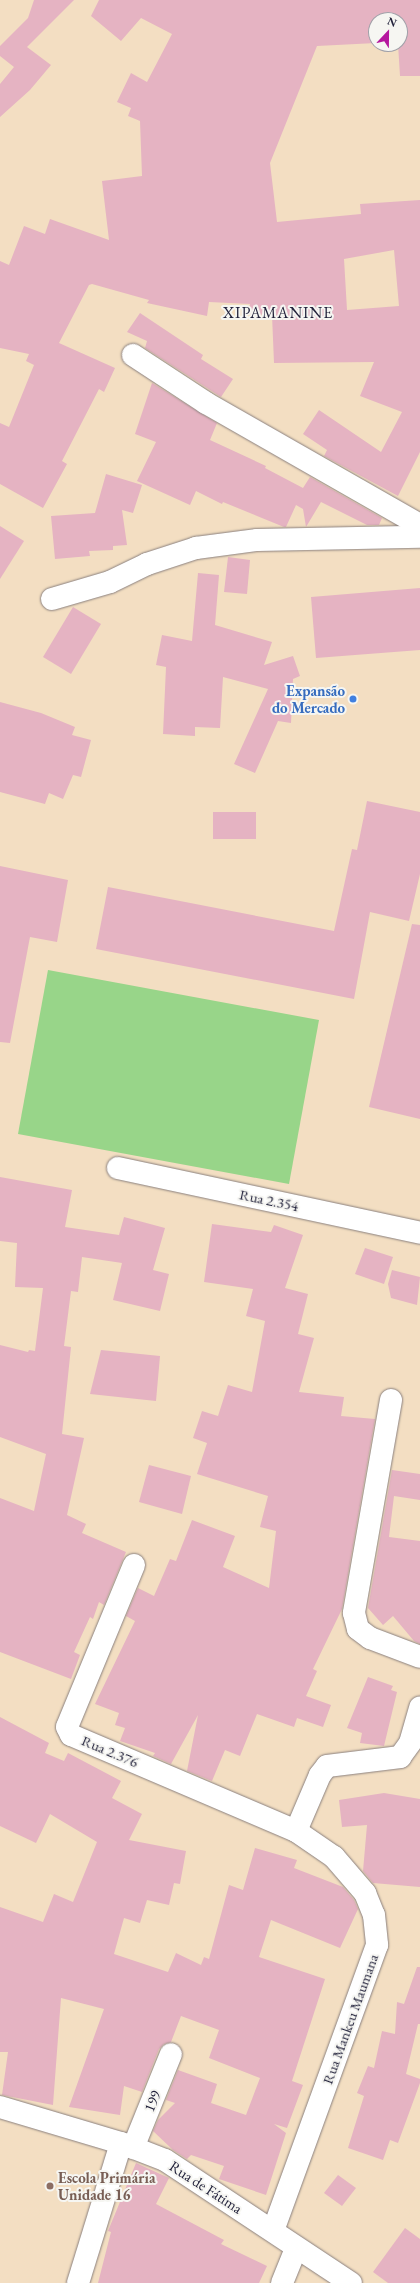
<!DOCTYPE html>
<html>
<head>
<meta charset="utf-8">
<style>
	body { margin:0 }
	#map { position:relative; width:420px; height:2283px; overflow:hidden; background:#f3dec2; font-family:"EB Garamond",serif }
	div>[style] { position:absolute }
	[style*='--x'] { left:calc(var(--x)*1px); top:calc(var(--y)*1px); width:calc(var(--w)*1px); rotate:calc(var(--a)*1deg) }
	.green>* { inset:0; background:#98d589 }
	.building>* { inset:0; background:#e5b3c2 }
	.roads { filter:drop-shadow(0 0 1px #8a807e) drop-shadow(0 0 1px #8a807e) }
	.minor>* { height:22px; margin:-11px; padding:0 11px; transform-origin:11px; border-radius:11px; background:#fff }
	.dots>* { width:11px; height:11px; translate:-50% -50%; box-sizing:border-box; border:2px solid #f6f6f2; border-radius:50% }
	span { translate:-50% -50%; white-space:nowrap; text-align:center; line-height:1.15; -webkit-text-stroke:4px #f6f6f2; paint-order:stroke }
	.shop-label { font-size:15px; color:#366cbe; font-weight:700 }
	.right { translate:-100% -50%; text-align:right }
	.street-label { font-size:15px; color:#22223b }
	.education-label { font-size:15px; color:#785e54; font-weight:700 }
	.left { translate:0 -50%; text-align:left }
	.neighbourhood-label { font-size:16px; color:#22223b; letter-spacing:1px }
	.north { position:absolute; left:368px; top:12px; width:40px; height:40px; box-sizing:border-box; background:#f6f6f2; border:1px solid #a1a1a9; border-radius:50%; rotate:22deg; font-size:11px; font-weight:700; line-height:16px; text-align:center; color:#22223b }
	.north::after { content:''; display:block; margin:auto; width:14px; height:18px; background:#b5179e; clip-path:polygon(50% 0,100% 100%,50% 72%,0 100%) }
</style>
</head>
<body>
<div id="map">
	<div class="green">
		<i style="clip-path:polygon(48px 970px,319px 1020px,289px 1184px,18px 1134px)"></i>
	</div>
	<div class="building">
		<i style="clip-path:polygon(34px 0,74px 0,27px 47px,51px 65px,30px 90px,0 117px,0 84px,14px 67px,0 56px,0 46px,28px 18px)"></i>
		<i style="clip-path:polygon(evenodd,99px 0,420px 0,420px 76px,400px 76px,398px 44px,400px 44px,400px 20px,376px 20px,376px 43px,317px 46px,270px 163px,277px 222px,361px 214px,360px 204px,420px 200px,420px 452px,398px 496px,324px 456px,327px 450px,303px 434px,319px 410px,381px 452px,402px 412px,360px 396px,374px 362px,274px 363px,272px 315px,249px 314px,250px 304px,209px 302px,207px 316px,147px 303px,149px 300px,92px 284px,89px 285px,59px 343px,115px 368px,104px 392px,99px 389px,62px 461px,67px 464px,43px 508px,0 484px,0 423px,9px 427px,34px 365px,26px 361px,29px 354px,0 348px,0 261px,9px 265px,24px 226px,45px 234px,50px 219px,109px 240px,102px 181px,142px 176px,140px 121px,128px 116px,131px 108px,117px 102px,131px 73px,147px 82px,172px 34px,141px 18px,121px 41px,91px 16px,99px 0,394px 250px,399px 306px,347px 310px,344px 259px,394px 250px)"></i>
		<i style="clip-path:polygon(140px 313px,203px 355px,201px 359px,233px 379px,221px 397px,145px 348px,147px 341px,127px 332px)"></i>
		<i style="clip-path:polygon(152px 383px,217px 423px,210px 440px,266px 466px,265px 468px,303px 488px,310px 477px,382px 518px,379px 525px,367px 525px,321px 502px,306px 527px,303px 509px,296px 505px,286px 527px,284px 527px,223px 502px,222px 504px,196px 491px,190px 505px,137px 481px,156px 442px,135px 434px)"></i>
		<i style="clip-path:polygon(106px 474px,142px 485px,133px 513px,122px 510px,127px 545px,113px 546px,113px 550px,89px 551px,90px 556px,55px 559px,51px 516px,95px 513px)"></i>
		<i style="clip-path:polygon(0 526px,24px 541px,0 579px)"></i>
		<i style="clip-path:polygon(228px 557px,250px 560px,247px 594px,224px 592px)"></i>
		<i style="clip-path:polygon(198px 573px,219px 575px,215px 625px,272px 642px,264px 665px,293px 656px,300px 676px,293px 679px,291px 723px,278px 721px,255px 773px,234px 764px,268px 689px,223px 677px,220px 728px,195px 727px,195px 736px,163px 734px,166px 667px,156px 665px,162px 635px,192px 641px)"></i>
		<i style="clip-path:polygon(420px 588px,420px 650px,316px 658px,311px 597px)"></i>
		<i style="clip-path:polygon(73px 607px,101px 624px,71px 674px,43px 657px)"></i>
		<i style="clip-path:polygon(0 702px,41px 713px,75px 727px,72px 735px,91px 740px,81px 777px,73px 775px,63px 799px,49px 793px,45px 804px,0 792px)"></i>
		<i style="clip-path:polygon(367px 801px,420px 812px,420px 874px,409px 921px,370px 912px,354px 999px,96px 949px,108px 887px,334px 931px,352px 849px,357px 850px)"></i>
		<i style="clip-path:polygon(213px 812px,256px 812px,256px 839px,213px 839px)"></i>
		<i style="clip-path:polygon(0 866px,68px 880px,57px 942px,30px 937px,10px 1043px,0 1042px)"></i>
		<i style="clip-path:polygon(412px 924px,420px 925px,420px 1119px,369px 1107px)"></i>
		<i style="clip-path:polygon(0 1177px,72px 1190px,65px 1227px,119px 1235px,124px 1217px,165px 1228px,153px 1270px,169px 1274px,160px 1311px,113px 1300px,122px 1263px,82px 1257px,78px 1292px,71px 1291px,64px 1346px,71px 1347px,62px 1434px,84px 1438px,67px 1515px,86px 1524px,82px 1533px,126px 1552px,104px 1605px,99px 1602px,93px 1619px,90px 1617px,74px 1652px,80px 1655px,71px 1679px,0 1652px,0 1498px,34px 1511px,46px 1454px,0 1437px,0 1345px,28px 1352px,29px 1350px,35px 1351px,43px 1288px,15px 1287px,17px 1243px,0 1241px)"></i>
		<i style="clip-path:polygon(212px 1224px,271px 1232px,274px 1225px,303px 1235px,285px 1288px,308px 1294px,298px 1334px,314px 1338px,299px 1392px,344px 1397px,341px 1416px,375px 1419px,342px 1609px,313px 1669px,317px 1671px,306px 1696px,331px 1705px,323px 1727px,297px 1718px,294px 1727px,257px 1714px,240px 1756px,225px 1750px,212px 1781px,187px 1771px,198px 1715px,171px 1764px,153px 1756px,155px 1753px,120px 1741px,125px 1728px,115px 1725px,119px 1713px,95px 1704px,135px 1621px,126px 1616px,138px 1588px,154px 1596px,170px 1559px,176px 1561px,192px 1520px,235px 1536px,223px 1567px,269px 1588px,276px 1531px,260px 1527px,268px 1496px,197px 1474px,207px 1443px,193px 1438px,202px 1411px,218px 1416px,228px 1385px,252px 1392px,265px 1321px,246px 1316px,253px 1289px,204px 1282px)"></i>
		<i style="clip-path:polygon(365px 1248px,393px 1257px,384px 1284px,355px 1274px)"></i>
		<i style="clip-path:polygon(392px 1270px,420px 1277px,417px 1305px,391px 1298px,388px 1284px)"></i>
		<i style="clip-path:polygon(101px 1350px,160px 1356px,156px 1401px,90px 1394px)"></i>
		<i style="clip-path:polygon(149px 1465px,191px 1476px,182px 1514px,139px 1502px)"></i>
		<i style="clip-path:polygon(392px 1470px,420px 1474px,420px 1500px,394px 1496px,389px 1537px,420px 1541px,420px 1644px,414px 1641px,393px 1616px,383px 1625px,368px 1608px)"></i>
		<i style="clip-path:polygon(368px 1677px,393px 1686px,391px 1690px,397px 1692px,384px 1746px,360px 1743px,362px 1733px,347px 1728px)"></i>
		<i style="clip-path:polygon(0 1717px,49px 1743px,45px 1753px,64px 1761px,68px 1753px,121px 1781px,112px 1798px,142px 1814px,129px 1840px,186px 1851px,180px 1884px,174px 1883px,169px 1905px,147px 1900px,140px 1923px,124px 1918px,114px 1954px,168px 1972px,176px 1953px,201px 1965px,204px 1957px,209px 1959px,229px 1885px,243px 1890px,255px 1848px,297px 1860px,294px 1868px,343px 1887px,354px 1900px,358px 1909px,340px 1948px,271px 1920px,259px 1957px,325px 1979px,292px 2081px,303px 2085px,287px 2128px,274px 2124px,286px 2133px,266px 2195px,219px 2179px,224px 2166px,191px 2155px,187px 2159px,173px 2150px,153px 2131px,158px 2120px,175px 2103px,166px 2100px,178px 2070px,217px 2084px,211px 2103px,246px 2115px,260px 2078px,209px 2058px,219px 2030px,181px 2016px,171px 2042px,164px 2044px,159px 2049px,142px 2092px,124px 2086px,120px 2115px,69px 2107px,104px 2009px,61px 1998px,53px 2105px,2px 2095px,8px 2052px,0 2052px,0 1907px,43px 1922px,54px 1894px,73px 1902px,97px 1842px,50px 1814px,36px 1843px,0 1826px)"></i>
		<i style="clip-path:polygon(384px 1793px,420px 1799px,420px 1887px,373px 1883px,363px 1871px,367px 1825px,342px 1827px,339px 1800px)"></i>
		<i style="clip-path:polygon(417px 1967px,420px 1967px,420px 2024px,418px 2024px,406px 2074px,420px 2079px,420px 2083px,398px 2143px,390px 2140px,383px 2160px,348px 2148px,364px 2096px,357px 2093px,368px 2066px,374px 2068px,382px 2031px,395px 2034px,397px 2002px,404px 2004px)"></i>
		<i style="clip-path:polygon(136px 2163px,169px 2178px,156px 2204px,224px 2240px,221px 2244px,267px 2266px,259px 2283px,98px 2283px,111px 2232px,108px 2231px)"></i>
		<i style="clip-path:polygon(338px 2175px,356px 2188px,342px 2206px,324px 2193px)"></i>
		<i style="clip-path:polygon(405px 2228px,420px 2239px,420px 2283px,388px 2283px,373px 2272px)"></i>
	</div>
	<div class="roads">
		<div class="minor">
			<i style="--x:133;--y:355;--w:87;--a:33.3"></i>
			<i style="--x:206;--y:403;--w:246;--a:29.7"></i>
			<i style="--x:52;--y:599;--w:60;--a:-16.3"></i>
			<i style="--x:110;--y:582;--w:41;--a:-25.9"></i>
			<i style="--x:147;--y:564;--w:52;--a:-18.1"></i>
			<i style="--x:196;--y:548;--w:62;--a:-7.5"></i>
			<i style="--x:257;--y:540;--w:163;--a:-1.1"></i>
			<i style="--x:118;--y:1168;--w:309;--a:12.1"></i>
			<i style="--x:391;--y:1400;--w:216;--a:99.9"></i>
			<i style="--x:354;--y:1613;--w:16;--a:76"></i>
			<i style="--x:358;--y:1629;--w:15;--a:37"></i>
			<i style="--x:370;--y:1638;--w:53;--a:20.8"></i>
			<i style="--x:134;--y:1565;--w:175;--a:112.5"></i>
			<i style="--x:67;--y:1727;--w:9;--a:63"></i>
			<i style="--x:71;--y:1735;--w:245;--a:23.1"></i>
			<i style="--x:296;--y:1831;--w:46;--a:34.4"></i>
			<i style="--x:334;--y:1857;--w:48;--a:49.3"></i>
			<i style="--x:365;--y:1893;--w:24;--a:68"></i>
			<i style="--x:374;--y:1915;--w:30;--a:84"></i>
			<i style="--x:377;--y:1945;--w:304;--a:110"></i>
			<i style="--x:296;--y:1831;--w:61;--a:-66.8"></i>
			<i style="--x:320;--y:1775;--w:11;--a:-52"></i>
			<i style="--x:327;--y:1766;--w:74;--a:-7"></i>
			<i style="--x:400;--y:1757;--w:17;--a:-54"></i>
			<i style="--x:410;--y:1743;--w:37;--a:-74"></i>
			<i style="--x:0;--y:2107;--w:126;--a:16.6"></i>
			<i style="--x:121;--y:2143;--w:47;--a:21.1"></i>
			<i style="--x:165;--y:2160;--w:223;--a:33.5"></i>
			<i style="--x:133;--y:2148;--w:101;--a:-68"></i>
			<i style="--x:78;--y:2283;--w:146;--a:-72.9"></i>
			<i style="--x:282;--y:2283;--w:38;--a:-68"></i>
		</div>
	</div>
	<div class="dots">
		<i style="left:353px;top:699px;background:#3f7fe0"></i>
		<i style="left:50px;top:2186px;background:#8d6e63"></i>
	</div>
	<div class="shop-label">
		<span class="right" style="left:345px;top:699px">Expansão<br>do Mercado</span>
	</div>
	<div class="street-label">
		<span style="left:269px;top:1200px;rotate:12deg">Rua 2.354</span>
		<span style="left:110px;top:1751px;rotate:23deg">Rua 2.376</span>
		<span style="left:350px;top:2019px;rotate:-70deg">Rua Mankeu Maumana</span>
		<span style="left:152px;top:2101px;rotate:-68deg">199</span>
		<span style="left:206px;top:2187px;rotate:33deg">Rua de Fátima</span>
	</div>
	<div class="education-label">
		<span class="left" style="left:58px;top:2186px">Escola Primária<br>Unidade 16</span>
	</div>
	<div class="neighbourhood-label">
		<span style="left:278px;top:313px">XIPAMANINE</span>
	</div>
	<div class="north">N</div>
</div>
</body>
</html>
